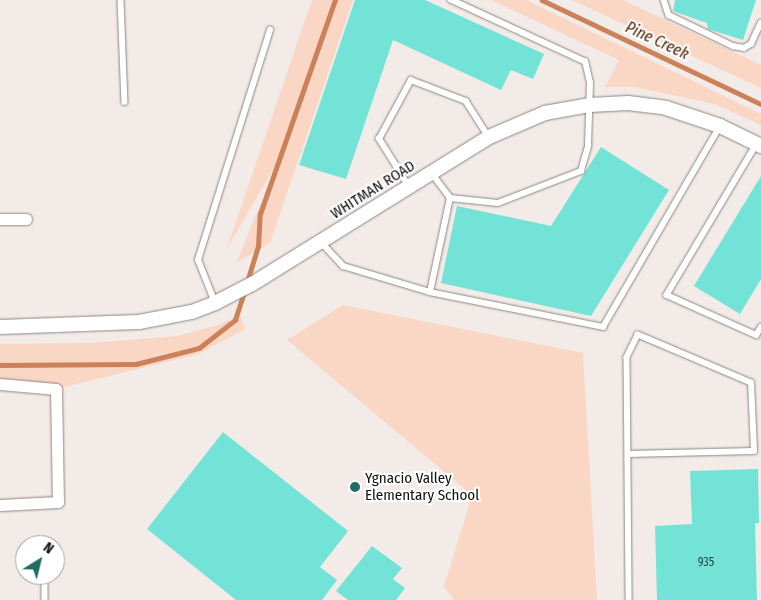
<!DOCTYPE html>
<html>
<head>
<meta charset="utf-8">
<style>
	body { margin:0 }
	#map { position:relative; width:761px; height:600px; overflow:hidden; background:#f2ebe7; font-family:"Fira Sans Condensed",sans-serif }
	div>[style] { position:absolute }
	[style*='--x'] { left:calc(var(--x)*1px); top:calc(var(--y)*1px); width:calc(var(--w)*1px); rotate:calc(var(--a)*1deg) }
	.green>* { inset:0; background:#fad6c4 }
	.stream>* { height:4.5px; margin:-2.25px; padding:0 2.25px; transform-origin:2.25px; border-radius:2.25px; background:#cb825b }
	.building>* { inset:0; background:#72e3d6 }
	.roads { filter:drop-shadow(0 0 1px #8d8682) drop-shadow(0 0 1px #8d8682) }
	.service>* { height:5.5px; margin:-2.75px; padding:0 2.75px; transform-origin:2.75px; border-radius:2.75px; background:#fff }
	.minor>* { height:11px; margin:-5.5px; padding:0 5.5px; transform-origin:5.5px; border-radius:5.5px; background:#fff }
	.tertiary>* { height:14px; margin:-7px; padding:0 7px; transform-origin:7px; border-radius:7px; background:#fff }
	.dots>* { width:14px; height:14px; translate:-50% -50%; box-sizing:border-box; border:2px solid #fff; border-radius:50% }
	span { translate:-50% -50%; white-space:nowrap; text-align:center; line-height:1.15; -webkit-text-stroke:4px #fff; paint-order:stroke }
	.number-label { font-size:12px; color:#294440 }
	.number-label span { -webkit-text-stroke-width:0 }
	.street-label { font-size:15px; color:#110f0e }
	.poi-label { font-size:15px; color:#110f0e }
	.left { translate:0 -50%; text-align:left }
	.water-label { font-size:16px; color:#562609; font-style:italic }
	.north { position:absolute; left:15px; top:535px; width:50px; height:50px; box-sizing:border-box; background:#fff; border:1px solid #a09f9f; border-radius:50%; rotate:36deg; font-size:14px; font-weight:700; line-height:20px; text-align:center; color:#110f0e }
	.north::after { content:''; display:block; margin:auto; width:18px; height:22px; background:#226c64; clip-path:polygon(50% 0,100% 100%,50% 72%,0 100%) }
</style>
</head>
<body>
<div id="map">
	<div class="green">
		<i style="clip-path:polygon(312px 0,353px 0,270px 243px,237px 262px,278px 161px,227px 248px)"></i>
		<i style="clip-path:polygon(491px 0,526px 0,761px 114px,761px 125px,715px 104px,634px 87px,605px 87px,619px 60px)"></i>
		<i style="clip-path:polygon(572px 0,623px 0,761px 65px,761px 88px)"></i>
		<i style="clip-path:polygon(343px 305px,583px 353px,597px 600px,454px 600px,444px 587px,472px 495px,287px 340px)"></i>
		<i style="clip-path:polygon(240px 315px,245px 329px,199px 354px,56px 389px,0 384px,0 344px,90px 343px,177px 336px,218px 325px)"></i>
	</div>
	<div class="stream">
		<i style="--x:542;--y:0;--w:242;--a:25.4"></i>
		<i style="--x:247;--y:282;--w:37;--a:-73"></i>
		<i style="--x:258;--y:247;--w:33;--a:-87"></i>
		<i style="--x:260;--y:214;--w:227;--a:-70.7"></i>
		<i style="--x:0;--y:365;--w:136;--a:-0.4"></i>
		<i style="--x:136;--y:364;--w:65;--a:-14.3"></i>
		<i style="--x:199;--y:348;--w:46;--a:-37.9"></i>
		<i style="--x:235;--y:320;--w:29;--a:-72"></i>
	</div>
	<div class="building">
		<i style="clip-path:polygon(355px 0,425px 0,544px 54px,533px 79px,511px 70px,501px 90px,393px 40px,346px 179px,299px 165px)"></i>
		<i style="clip-path:polygon(675px 0,756px 0,743px 40px,708px 29px,707px 23px,673px 11px)"></i>
		<i style="clip-path:polygon(601px 147px,669px 190px,591px 316px,441px 283px,457px 206px,551px 226px)"></i>
		<i style="clip-path:polygon(761px 176px,761px 279px,740px 314px,694px 286px)"></i>
		<i style="clip-path:polygon(223px 432px,348px 531px,320px 567px,337px 580px,322px 600px,236px 600px,147px 529px)"></i>
		<i style="clip-path:polygon(758px 469px,759px 523px,755px 523px,757px 600px,657px 600px,655px 526px,692px 524px,690px 471px)"></i>
		<i style="clip-path:polygon(372px 546px,402px 568px,393px 579px,405px 588px,396px 600px,348px 600px,336px 591px)"></i>
	</div>
	<div class="roads">
		<div class="service">
			<i style="--x:121;--y:0;--w:102;--a:87.8"></i>
			<i style="--x:664;--y:0;--w:16;--a:72"></i>
			<i style="--x:669;--y:15;--w:71;--a:25.8"></i>
			<i style="--x:733;--y:46;--w:11;--a:10"></i>
			<i style="--x:744;--y:48;--w:8;--a:-30"></i>
			<i style="--x:751;--y:44;--w:23;--a:-65"></i>
			<i style="--x:757;--y:144;--w:176;--a:120.8"></i>
			<i style="--x:667;--y:295;--w:98;--a:24.2"></i>
			<i style="--x:756;--y:335;--w:9;--a:-58"></i>
			<i style="--x:409;--y:187;--w:57;--a:-122"></i>
			<i style="--x:379;--y:139;--w:67;--a:-61.5"></i>
			<i style="--x:411;--y:80;--w:59;--a:20.9"></i>
			<i style="--x:466;--y:101;--w:43;--a:57.4"></i>
			<i style="--x:450;--y:198;--w:48;--a:5.9"></i>
			<i style="--x:498;--y:203;--w:89;--a:-21.1"></i>
			<i style="--x:581;--y:171;--w:26;--a:-74"></i>
			<i style="--x:588;--y:146;--w:63;--a:-88.2"></i>
			<i style="--x:590;--y:83;--w:22;--a:-103"></i>
			<i style="--x:585;--y:62;--w:148;--a:-155.2"></i>
			<i style="--x:321;--y:242;--w:33;--a:47"></i>
			<i style="--x:343;--y:266;--w:91;--a:16.6"></i>
			<i style="--x:430;--y:292;--w:177;--a:11.4"></i>
			<i style="--x:603;--y:327;--w:233;--a:-59.8"></i>
			<i style="--x:430;--y:292;--w:96;--a:-78"></i>
			<i style="--x:450;--y:198;--w:31;--a:-127"></i>
			<i style="--x:215;--y:303;--w:46;--a:-111.6"></i>
			<i style="--x:198;--y:260;--w:241;--a:-72.6"></i>
			<i style="--x:628;--y:454;--w:126;--a:-1.4"></i>
			<i style="--x:754;--y:451;--w:68;--a:-92.5"></i>
			<i style="--x:751;--y:383;--w:123;--a:-157"></i>
			<i style="--x:638;--y:335;--w:25;--a:116"></i>
			<i style="--x:627;--y:358;--w:242;--a:89.5"></i>
			<i style="--x:45;--y:575;--w:25;--a:90"></i>
		</div>
		<div class="minor">
			<i style="--x:0;--y:219;--w:26;--a:0"></i>
			<i style="--x:0;--y:384;--w:56;--a:5.1"></i>
			<i style="--x:56;--y:389;--w:113;--a:89"></i>
			<i style="--x:58;--y:502;--w:58;--a:177"></i>
		</div>
		<div class="tertiary">
			<i style="--x:0;--y:327;--w:139;--a:-2.1"></i>
			<i style="--x:139;--y:322;--w:54;--a:-10.7"></i>
			<i style="--x:192;--y:312;--w:25;--a:-21"></i>
			<i style="--x:215;--y:303;--w:42;--a:-27.2"></i>
			<i style="--x:252;--y:284;--w:279;--a:-31.8"></i>
			<i style="--x:489;--y:137;--w:61;--a:-23.2"></i>
			<i style="--x:545;--y:113;--w:46;--a:-10.1"></i>
			<i style="--x:590;--y:105;--w:38;--a:-3"></i>
			<i style="--x:628;--y:103;--w:38;--a:7"></i>
			<i style="--x:666;--y:108;--w:57;--a:18.4"></i>
			<i style="--x:720;--y:126;--w:46;--a:26"></i>
		</div>
	</div>
	<div class="dots">
		<i style="left:355px;top:487px;background:#226c64"></i>
	</div>
	<div class="number-label">
		<span style="left:706px;top:563px">935</span>
	</div>
	<div class="street-label">
		<span style="left:373px;top:190px;rotate:-32deg">WHITMAN ROAD</span>
	</div>
	<div class="poi-label">
		<span class="left" style="left:365px;top:487px">Ygnacio Valley<br>Elementary School</span>
	</div>
	<div class="water-label">
		<span style="left:657px;top:41px;rotate:25deg">Pine Creek</span>
	</div>
	<div class="north">N</div>
</div>
</body>
</html>
